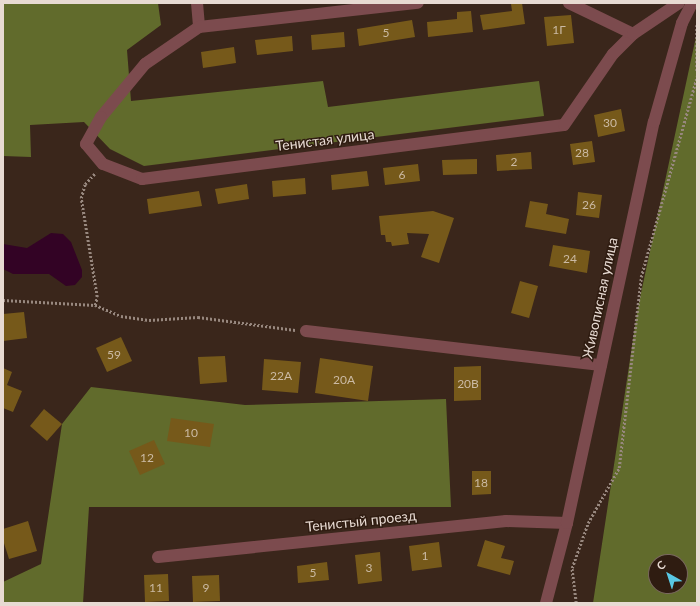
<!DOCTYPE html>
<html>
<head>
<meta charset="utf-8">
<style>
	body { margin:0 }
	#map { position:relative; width:700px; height:606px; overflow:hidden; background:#3a261b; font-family:Lato,sans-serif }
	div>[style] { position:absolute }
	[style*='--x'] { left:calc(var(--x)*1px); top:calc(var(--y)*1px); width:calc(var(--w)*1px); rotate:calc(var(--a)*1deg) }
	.forest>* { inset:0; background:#616b2c }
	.water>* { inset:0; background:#330325 }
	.building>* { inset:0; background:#76591a }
	.path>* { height:2.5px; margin-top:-1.25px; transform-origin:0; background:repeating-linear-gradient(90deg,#98887f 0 2px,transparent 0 4px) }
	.minor>* { height:12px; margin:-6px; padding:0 6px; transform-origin:6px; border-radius:6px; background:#7c4b4e }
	span { translate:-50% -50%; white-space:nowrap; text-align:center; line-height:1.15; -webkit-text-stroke:3px #2f1c11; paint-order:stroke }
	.number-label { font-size:12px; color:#cbbaa4 }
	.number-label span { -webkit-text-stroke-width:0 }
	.street-label { font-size:14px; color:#e7dad2 }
	.frame { position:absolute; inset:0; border:4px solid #e7dad2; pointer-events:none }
	.north { position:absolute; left:648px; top:554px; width:40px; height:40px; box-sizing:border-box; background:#2f1c11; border:1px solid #79685e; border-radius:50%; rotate:321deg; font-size:11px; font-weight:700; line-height:16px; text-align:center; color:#e7dad2 }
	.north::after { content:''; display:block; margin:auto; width:14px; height:18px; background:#59c8e4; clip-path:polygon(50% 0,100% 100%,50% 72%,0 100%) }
</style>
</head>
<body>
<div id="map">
	<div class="forest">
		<i style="clip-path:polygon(3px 3px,158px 3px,161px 25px,127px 50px,131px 101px,323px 81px,328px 107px,539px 81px,544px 116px,144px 166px,110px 149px,84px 122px,30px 125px,31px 157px,3px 156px)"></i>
		<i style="clip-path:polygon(evenodd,697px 32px,697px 603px,593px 603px,638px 307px,697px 32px,656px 562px,680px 562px,680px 586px,656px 586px,656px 562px)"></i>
		<i style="clip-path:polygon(91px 387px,245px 405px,446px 399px,451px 507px,89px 507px,83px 603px,3px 603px,3px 582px,41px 564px,62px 424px)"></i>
	</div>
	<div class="water">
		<i style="clip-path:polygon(51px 233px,63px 234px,71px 242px,82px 270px,82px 277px,75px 285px,66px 286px,49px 274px,13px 274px,3px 269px,3px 244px,27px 248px)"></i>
	</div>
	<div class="building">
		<i style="clip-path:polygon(522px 3px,525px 24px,483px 30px,480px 15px,512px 11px,511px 4px)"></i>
		<i style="clip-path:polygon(471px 11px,473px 32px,428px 37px,427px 22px,457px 19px,457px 12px)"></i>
		<i style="clip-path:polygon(571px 15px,574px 43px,547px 46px,544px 17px)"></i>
		<i style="clip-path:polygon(412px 20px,415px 37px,359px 46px,357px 29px)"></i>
		<i style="clip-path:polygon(344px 32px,345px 47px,312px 50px,311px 35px)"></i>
		<i style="clip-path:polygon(292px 36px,293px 51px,257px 55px,255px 40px)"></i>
		<i style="clip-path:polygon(234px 47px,236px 63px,203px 68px,201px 52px)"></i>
		<i style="clip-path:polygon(621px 109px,625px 131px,598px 137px,594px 115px)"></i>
		<i style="clip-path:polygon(592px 141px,595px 162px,573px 165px,570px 144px)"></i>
		<i style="clip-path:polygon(531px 152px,532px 169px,497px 171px,496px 155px)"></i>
		<i style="clip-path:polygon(477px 159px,477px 174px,443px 175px,442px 160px)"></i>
		<i style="clip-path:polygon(418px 164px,420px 181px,385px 185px,383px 168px)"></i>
		<i style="clip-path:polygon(367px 171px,369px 186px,332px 190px,331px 175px)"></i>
		<i style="clip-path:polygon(305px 178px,306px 194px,273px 197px,272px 181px)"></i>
		<i style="clip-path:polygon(247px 184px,249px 199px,218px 204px,215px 189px)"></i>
		<i style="clip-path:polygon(199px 191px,202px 206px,149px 214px,147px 199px)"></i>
		<i style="clip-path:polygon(578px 192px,602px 195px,599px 218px,576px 215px)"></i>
		<i style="clip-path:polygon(530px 201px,548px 204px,546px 214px,569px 219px,566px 234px,525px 227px)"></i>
		<i style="clip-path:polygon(433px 211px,454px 218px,439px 263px,421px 257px,429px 234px,407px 233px,409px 244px,392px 246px,391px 242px,386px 242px,385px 235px,381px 235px,379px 216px)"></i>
		<i style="clip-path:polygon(553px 245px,590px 251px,587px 273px,549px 266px)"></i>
		<i style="clip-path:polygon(520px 281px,538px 286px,529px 318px,511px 313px)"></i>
		<i style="clip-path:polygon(24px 312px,27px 338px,3px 341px,3px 314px)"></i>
		<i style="clip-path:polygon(121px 337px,132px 361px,107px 372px,96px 348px)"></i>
		<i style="clip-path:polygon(225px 356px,227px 382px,200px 384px,198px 357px)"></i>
		<i style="clip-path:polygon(320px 358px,373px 366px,368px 401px,315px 393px)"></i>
		<i style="clip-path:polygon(264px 359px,301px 362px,298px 393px,262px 390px)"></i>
		<i style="clip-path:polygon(481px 366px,481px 400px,454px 401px,454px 367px)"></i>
		<i style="clip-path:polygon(3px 368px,12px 372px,7px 385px,22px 391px,13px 412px,3px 408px)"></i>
		<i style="clip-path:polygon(44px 409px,62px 424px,47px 441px,30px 426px)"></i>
		<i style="clip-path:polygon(171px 418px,214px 424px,210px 447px,167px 441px)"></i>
		<i style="clip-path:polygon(154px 440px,165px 464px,140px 475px,129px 451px)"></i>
		<i style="clip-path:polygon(472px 471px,491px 471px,491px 494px,472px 495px)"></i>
		<i style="clip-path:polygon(28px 521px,37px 551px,9px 559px,3px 540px,3px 529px)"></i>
		<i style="clip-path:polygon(485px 540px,505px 546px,501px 558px,514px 561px,510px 575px,477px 566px)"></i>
		<i style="clip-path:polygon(439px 542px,442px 567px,412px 571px,409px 546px)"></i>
		<i style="clip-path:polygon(380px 552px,382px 581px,358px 584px,355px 555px)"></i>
		<i style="clip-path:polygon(327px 562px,329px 580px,298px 583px,297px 566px)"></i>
		<i style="clip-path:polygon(168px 574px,169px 601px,145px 602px,144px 575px)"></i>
		<i style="clip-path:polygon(219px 575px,220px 601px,193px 602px,192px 576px)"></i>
	</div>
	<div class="path">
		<i style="--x:697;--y:25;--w:47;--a:90"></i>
		<i style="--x:3;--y:300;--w:92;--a:3.1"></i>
		<i style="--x:95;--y:305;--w:28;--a:23"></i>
		<i style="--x:121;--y:316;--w:28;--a:8"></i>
		<i style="--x:149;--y:320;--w:49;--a:-3.5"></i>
		<i style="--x:198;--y:317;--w:98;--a:7.6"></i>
		<i style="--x:95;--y:305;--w:8;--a:-76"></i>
		<i style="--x:97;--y:297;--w:100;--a:-99.2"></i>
		<i style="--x:81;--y:198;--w:15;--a:-74"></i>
		<i style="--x:85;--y:184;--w:16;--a:-47"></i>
		<i style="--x:576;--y:603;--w:35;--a:-97"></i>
		<i style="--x:572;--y:568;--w:48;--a:-70.4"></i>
		<i style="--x:588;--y:523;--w:63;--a:-60.6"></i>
		<i style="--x:619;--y:468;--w:192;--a:-83.4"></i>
		<i style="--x:641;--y:277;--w:209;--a:-74.4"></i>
	</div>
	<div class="minor">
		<i style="--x:197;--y:3;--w:24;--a:85"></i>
		<i style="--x:199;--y:27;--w:65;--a:145.6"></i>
		<i style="--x:145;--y:64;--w:69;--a:129.7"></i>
		<i style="--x:101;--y:117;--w:31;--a:119"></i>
		<i style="--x:86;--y:144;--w:26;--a:50"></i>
		<i style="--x:103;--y:164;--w:42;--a:21"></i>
		<i style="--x:142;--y:179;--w:425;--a:-7.3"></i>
		<i style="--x:564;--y:125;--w:86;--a:-55.4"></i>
		<i style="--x:613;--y:54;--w:28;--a:-45"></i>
		<i style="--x:569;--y:3;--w:71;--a:25.8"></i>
		<i style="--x:633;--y:34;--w:55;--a:-34"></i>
		<i style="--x:199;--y:27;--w:220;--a:-6.3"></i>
		<i style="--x:306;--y:331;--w:297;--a:6.6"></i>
		<i style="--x:158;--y:557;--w:350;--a:-5.9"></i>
		<i style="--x:506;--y:521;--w:61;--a:1.9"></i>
		<i style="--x:546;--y:603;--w:83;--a:-75.3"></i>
		<i style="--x:567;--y:523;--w:410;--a:-77.8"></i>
		<i style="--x:654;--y:122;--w:103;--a:-74.2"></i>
		<i style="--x:682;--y:23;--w:22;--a:-63"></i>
	</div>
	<div class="number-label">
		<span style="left:559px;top:30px">1Г</span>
		<span style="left:386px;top:33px">5</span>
		<span style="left:610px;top:123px">30</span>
		<span style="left:582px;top:153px">28</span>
		<span style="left:514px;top:162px">2</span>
		<span style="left:402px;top:175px">6</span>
		<span style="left:589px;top:205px">26</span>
		<span style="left:570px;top:259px">24</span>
		<span style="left:114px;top:355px">59</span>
		<span style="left:281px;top:376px">22А</span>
		<span style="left:344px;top:380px">20А</span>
		<span style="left:468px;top:384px">20В</span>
		<span style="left:191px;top:433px">10</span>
		<span style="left:147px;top:458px">12</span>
		<span style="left:481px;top:483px">18</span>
		<span style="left:425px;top:556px">1</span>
		<span style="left:369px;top:568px">3</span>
		<span style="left:313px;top:573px">5</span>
		<span style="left:156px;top:588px">11</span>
		<span style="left:206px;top:588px">9</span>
	</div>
	<div class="street-label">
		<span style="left:325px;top:140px;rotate:-7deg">Тенистая улица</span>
		<span style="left:600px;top:298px;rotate:-78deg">Живописная улица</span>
		<span style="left:361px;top:521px;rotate:-6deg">Тенистый проезд</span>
	</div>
	<div class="frame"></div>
	<div class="north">С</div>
</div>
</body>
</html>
